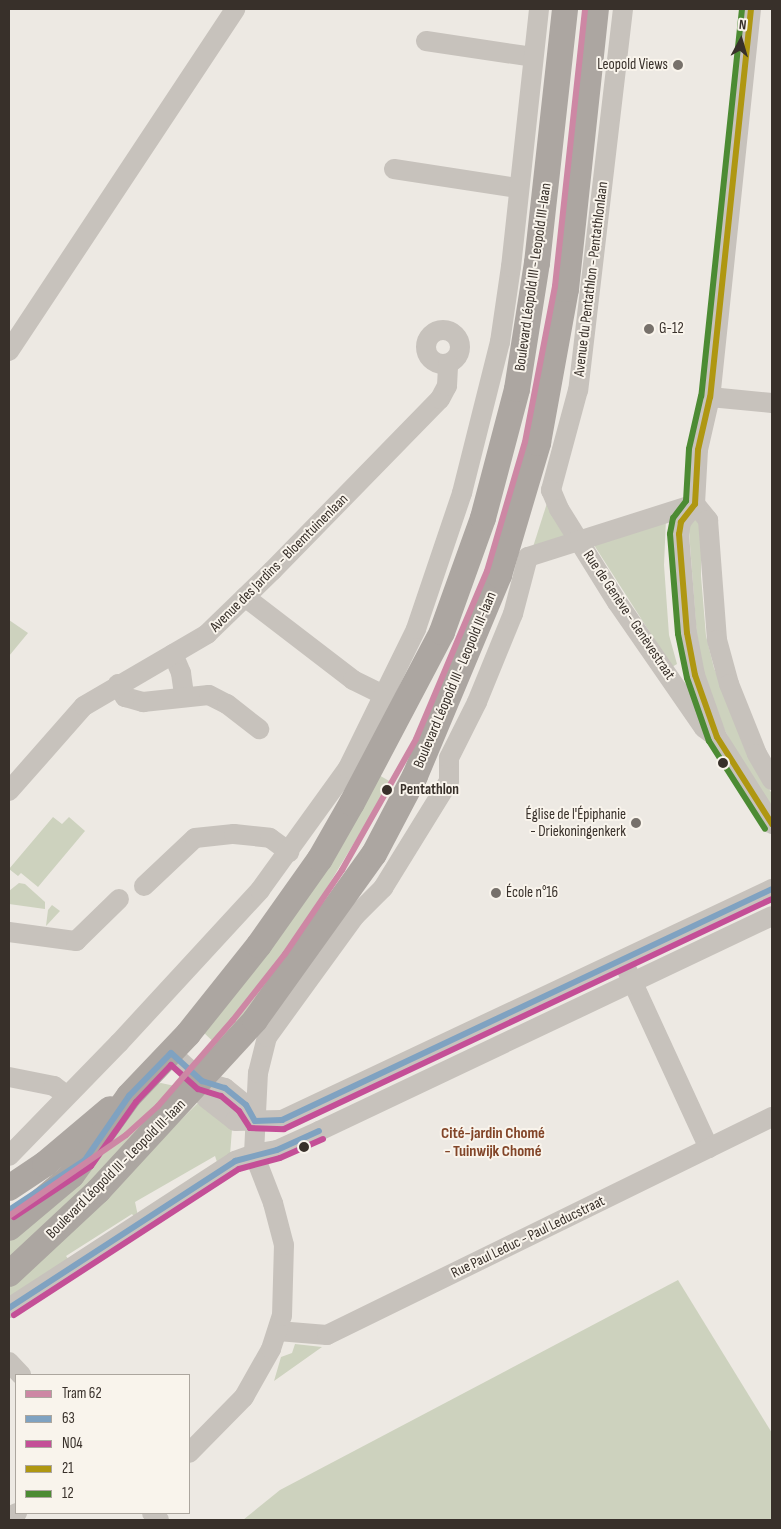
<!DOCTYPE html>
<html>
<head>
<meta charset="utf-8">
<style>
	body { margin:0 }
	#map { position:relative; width:781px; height:1529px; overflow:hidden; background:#ede9e3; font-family:"Sofia Sans Condensed",sans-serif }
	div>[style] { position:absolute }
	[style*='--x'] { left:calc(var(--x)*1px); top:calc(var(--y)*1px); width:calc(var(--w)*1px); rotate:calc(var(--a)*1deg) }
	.green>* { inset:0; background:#cdd2be }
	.minor>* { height:20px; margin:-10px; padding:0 10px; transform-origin:10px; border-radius:10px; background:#c7c2bc }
	.minor>.ring { margin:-10px; padding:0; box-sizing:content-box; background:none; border:20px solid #c7c2bc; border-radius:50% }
	.major>* { height:26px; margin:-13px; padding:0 13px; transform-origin:13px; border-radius:13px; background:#aca6a1 }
	.bus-1>* { height:6px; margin:-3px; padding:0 3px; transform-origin:3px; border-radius:3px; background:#7fa2c1 }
	.bus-2>* { height:6px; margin:-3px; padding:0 3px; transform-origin:3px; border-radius:3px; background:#c44f97 }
	.bus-3>* { height:6px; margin:-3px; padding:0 3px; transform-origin:3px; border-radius:3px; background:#af9711 }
	.bus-4>* { height:6px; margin:-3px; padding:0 3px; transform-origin:3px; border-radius:3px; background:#4c8b33 }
	.tram-1>* { height:6px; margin:-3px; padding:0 3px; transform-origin:3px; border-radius:3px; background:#cd87a4 }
	.dots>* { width:14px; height:14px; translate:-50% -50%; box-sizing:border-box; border:2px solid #f9f4ec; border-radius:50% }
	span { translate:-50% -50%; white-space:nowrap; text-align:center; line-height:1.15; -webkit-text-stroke:4px #f9f4ec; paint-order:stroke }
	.poi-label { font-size:15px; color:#38302a }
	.right { translate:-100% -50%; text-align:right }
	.left { translate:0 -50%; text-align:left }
	.street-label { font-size:15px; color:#38302a }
	.stop-label { font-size:15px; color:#38302a; font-weight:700 }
	.neighbourhood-label { font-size:16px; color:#824528; font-weight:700 }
	.frame { position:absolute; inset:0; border:10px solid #38302a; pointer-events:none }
	.legend { position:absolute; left:15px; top:1374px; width:175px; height:140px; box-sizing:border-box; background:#f9f4ec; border:1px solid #aca69e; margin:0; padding:6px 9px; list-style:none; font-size:15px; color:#38302a }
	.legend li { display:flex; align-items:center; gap:10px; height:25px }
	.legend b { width:25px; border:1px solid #aca69e }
	.north { position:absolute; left:716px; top:15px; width:50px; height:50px; -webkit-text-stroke:4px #f9f4ec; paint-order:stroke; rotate:6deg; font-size:14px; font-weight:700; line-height:20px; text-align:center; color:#38302a }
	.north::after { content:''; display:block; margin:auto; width:18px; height:22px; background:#38302a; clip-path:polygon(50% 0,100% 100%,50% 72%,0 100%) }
</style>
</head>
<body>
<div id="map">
	<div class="green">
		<i style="clip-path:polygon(548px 500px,568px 534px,532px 550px)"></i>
		<i style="clip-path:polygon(688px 518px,701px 518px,701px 576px,706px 636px,714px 668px,754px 764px,772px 794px,772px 812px,750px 779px,717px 715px,699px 664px)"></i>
		<i style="clip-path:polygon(666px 519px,664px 565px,669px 635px,677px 664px,672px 667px,594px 545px)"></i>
		<i style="clip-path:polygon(9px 620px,28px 633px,9px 656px)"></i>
		<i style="clip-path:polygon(377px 774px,391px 782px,320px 899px,330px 905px,221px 1049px,202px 1031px)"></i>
		<i style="clip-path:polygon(53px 817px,62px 824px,69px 817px,85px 831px,38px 887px,21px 873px,18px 876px,9px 869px)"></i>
		<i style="clip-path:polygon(19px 883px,25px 884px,45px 902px,45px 909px,9px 904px,9px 891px)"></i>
		<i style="clip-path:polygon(52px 905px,60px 911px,46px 926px,48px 910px)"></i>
		<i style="clip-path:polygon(161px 1083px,184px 1088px,9px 1261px,9px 1234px,152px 1085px)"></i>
		<i style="clip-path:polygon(199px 1102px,232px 1129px,230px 1155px,219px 1168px,215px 1156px,135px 1202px,138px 1216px,135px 1218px,132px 1214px,66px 1256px,69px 1260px,9px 1301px,9px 1288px)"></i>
		<i style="clip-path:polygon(678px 1280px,772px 1433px,772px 1520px,243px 1520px,280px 1490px)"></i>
		<i style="clip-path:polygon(295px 1344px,322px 1347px,274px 1381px,281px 1357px,292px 1353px)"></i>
	</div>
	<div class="minor">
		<i style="--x:623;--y:9;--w:384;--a:96.7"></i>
		<i style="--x:578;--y:390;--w:104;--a:105.1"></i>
		<i style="--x:551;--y:490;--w:21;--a:67"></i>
		<i style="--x:559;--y:509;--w:110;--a:58.1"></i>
		<i style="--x:617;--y:602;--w:153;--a:55.4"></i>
		<i style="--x:704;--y:728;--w:9;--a:36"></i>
		<i style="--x:751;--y:9;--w:390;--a:96"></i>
		<i style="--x:710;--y:397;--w:54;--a:102.8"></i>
		<i style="--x:698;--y:450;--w:54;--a:93.2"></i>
		<i style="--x:695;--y:504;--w:23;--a:128"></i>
		<i style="--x:681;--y:522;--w:12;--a:99"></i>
		<i style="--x:679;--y:534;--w:99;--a:85.4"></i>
		<i style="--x:687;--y:633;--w:43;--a:79.2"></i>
		<i style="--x:695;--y:675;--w:66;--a:70.5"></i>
		<i style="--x:717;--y:737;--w:103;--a:57.7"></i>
		<i style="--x:426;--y:41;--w:108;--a:8.5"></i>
		<i style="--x:394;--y:169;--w:124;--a:8.8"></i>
		<i class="ring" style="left:426px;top:330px;width:14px;height:14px"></i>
		<i style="--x:9;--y:351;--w:410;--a:-56.5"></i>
		<i style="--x:710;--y:397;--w:62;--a:5.5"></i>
		<i style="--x:695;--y:504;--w:21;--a:51"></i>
		<i style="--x:708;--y:520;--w:120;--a:85.7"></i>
		<i style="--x:717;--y:640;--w:46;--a:74.7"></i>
		<i style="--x:729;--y:684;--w:75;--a:68.2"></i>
		<i style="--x:757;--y:754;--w:30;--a:60"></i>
		<i style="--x:245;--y:597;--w:136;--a:37.5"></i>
		<i style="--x:353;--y:680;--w:34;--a:26"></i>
		<i style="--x:173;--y:654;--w:21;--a:67"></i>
		<i style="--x:181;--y:673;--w:22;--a:82"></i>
		<i style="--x:118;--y:684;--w:15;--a:62"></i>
		<i style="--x:125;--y:697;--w:19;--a:16"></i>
		<i style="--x:143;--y:702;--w:66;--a:-6.1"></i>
		<i style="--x:209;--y:695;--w:20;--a:27"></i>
		<i style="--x:227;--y:704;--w:41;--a:38"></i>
		<i style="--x:9;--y:791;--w:113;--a:-48.6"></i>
		<i style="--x:84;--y:706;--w:143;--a:-30.3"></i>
		<i style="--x:207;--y:634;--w:91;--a:-44.1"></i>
		<i style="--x:272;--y:571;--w:240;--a:-45.7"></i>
		<i style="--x:440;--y:399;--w:15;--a:-62"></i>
		<i style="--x:447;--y:386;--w:22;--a:-87"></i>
		<i style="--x:144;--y:886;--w:70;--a:-43.3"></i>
		<i style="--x:195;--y:838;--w:39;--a:-6"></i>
		<i style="--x:234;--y:834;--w:36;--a:6"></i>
		<i style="--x:270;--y:838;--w:24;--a:36"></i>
		<i style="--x:9;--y:932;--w:68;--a:7.7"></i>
		<i style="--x:76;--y:941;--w:60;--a:-44.3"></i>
		<i style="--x:627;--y:970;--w:196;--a:65.3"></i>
		<i style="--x:171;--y:1053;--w:42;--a:42.1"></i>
		<i style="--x:202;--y:1081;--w:24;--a:17"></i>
		<i style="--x:225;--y:1088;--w:27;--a:39"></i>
		<i style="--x:246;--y:1105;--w:18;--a:61"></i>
		<i style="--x:9;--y:1077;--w:46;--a:11.3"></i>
		<i style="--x:54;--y:1086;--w:15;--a:37"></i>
		<i style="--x:202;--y:1081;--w:17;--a:77"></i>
		<i style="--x:206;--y:1098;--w:37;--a:38"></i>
		<i style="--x:235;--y:1121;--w:47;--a:-1.2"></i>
		<i style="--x:282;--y:1120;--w:542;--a:-25.24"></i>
		<i style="--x:9;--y:1156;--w:158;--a:-45.8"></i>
		<i style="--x:119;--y:1043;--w:208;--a:-47.3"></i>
		<i style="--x:260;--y:890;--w:150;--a:-54.2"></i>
		<i style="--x:348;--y:768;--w:155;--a:-63.9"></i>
		<i style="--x:416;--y:629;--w:144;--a:-71.3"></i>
		<i style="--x:462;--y:493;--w:156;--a:-75.9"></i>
		<i style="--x:500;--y:342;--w:76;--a:-81.7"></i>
		<i style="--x:511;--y:267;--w:260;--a:-83.8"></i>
		<i style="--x:9;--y:1308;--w:270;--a:-33"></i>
		<i style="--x:235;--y:1161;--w:20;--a:-20"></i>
		<i style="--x:254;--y:1154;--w:23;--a:-10"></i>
		<i style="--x:277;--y:1150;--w:46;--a:-24.3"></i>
		<i style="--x:319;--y:1131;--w:501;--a:-25.39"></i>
		<i style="--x:278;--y:1331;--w:49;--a:4.7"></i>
		<i style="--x:327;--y:1335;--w:496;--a:-26.1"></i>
		<i style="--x:9;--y:1362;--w:18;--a:47"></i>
		<i style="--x:189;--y:1453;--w:78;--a:-45.5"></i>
		<i style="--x:244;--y:1397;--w:55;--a:-60.6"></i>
		<i style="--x:271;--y:1349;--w:35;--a:-72"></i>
		<i style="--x:282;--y:1316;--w:71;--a:-88.4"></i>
		<i style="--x:284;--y:1245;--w:43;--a:-104.7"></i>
		<i style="--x:273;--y:1203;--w:53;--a:-111.2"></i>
		<i style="--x:254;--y:1154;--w:81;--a:-87.2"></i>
		<i style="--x:258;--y:1073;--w:37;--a:-76"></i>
		<i style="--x:267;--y:1037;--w:150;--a:-54"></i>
		<i style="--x:355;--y:916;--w:40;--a:-45"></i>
		<i style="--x:383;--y:888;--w:126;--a:-58.3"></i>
		<i style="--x:449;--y:781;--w:23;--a:-90"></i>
		<i style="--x:449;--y:758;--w:63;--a:-63.4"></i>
		<i style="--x:477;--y:702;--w:95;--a:-67.8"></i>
		<i style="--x:513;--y:614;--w:59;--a:-75.3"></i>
		<i style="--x:528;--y:557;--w:175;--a:-17.6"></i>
		<i style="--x:152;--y:1513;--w:10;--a:45"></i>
		<i style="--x:9;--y:1517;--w:9;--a:-27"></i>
	</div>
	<div class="major">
		<i style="--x:9;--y:1188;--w:43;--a:-33.7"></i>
		<i style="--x:45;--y:1164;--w:85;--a:-40.2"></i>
		<i style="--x:9;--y:1228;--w:82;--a:-40.1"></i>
		<i style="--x:72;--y:1175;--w:97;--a:-54.2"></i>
		<i style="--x:129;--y:1096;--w:86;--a:-46.4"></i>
		<i style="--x:188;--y:1034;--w:114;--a:-51.4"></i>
		<i style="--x:259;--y:945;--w:105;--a:-54.7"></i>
		<i style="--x:320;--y:859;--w:64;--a:-60.3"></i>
		<i style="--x:352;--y:803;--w:193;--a:-62.2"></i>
		<i style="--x:442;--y:632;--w:121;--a:-70.2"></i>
		<i style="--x:483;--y:518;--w:133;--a:-75.2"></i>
		<i style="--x:517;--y:389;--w:128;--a:-81"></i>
		<i style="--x:537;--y:263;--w:256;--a:-83.7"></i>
		<i style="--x:9;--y:1274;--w:122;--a:-43"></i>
		<i style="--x:98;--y:1191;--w:232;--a:-47.4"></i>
		<i style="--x:255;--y:1020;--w:204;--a:-54.4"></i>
		<i style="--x:374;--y:854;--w:88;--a:-62.3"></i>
		<i style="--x:415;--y:776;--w:218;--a:-67.3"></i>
		<i style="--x:499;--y:575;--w:138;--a:-73.5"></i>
		<i style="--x:538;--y:443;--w:157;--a:-79.7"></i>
		<i style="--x:566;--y:289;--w:282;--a:-83.9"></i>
	</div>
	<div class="bus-1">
		<i style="--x:9;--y:1210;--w:91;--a:-33.3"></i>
		<i style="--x:85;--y:1160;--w:78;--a:-55.5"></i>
		<i style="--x:129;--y:1096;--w:60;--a:-45.7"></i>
		<i style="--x:171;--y:1053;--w:42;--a:42.1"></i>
		<i style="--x:202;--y:1081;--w:24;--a:17"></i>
		<i style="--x:225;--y:1088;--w:27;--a:39"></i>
		<i style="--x:246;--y:1105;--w:18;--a:61"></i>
		<i style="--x:255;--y:1121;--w:27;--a:-2"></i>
		<i style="--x:282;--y:1120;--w:542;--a:-25.24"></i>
		<i style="--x:9;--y:1308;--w:270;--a:-33"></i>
		<i style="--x:235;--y:1161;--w:43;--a:-14.7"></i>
		<i style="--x:277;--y:1150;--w:46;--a:-24.3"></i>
	</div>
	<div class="bus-2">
		<i style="--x:14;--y:1217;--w:92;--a:-33.5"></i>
		<i style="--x:91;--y:1166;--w:78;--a:-54.9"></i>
		<i style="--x:136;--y:1102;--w:51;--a:-46.6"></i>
		<i style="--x:171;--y:1065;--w:36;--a:42"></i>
		<i style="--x:198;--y:1089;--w:24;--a:17"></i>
		<i style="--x:221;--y:1096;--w:23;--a:40"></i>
		<i style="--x:239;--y:1111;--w:20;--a:57"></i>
		<i style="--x:250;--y:1128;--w:34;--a:2"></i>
		<i style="--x:284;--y:1129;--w:539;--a:-25.24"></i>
		<i style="--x:14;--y:1315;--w:268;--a:-33"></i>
		<i style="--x:239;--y:1169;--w:42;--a:-15"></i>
		<i style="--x:280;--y:1158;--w:47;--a:-23.8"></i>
	</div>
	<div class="bus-3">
		<i style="--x:751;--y:9;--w:390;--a:96"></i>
		<i style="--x:710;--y:397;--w:54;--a:102.8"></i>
		<i style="--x:698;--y:450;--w:54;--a:93.2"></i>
		<i style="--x:695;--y:504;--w:23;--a:128"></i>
		<i style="--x:681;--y:522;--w:12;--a:99"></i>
		<i style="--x:679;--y:534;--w:99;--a:85.4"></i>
		<i style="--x:687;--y:633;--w:43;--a:79.2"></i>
		<i style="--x:695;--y:675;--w:66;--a:70.5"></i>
		<i style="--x:717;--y:737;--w:103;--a:57.7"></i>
	</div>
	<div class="bus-4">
		<i style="--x:742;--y:9;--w:389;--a:96"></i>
		<i style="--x:701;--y:396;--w:54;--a:102.8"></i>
		<i style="--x:689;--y:449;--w:52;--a:93.3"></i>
		<i style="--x:686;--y:501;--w:21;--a:127"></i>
		<i style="--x:673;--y:518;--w:16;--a:101"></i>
		<i style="--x:670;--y:534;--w:100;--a:85.4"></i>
		<i style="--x:678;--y:634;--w:45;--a:78.4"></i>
		<i style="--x:687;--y:678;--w:67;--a:70.8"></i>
		<i style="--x:709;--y:741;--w:104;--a:57.5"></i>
	</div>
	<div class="tram-1">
		<i style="--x:9;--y:1216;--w:142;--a:-34.7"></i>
		<i style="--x:126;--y:1135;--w:43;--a:-42.2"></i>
		<i style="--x:158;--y:1106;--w:114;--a:-48.9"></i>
		<i style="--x:233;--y:1020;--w:84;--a:-51.8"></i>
		<i style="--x:285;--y:954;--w:102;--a:-55.8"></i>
		<i style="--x:342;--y:870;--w:150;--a:-60.5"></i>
		<i style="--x:416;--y:739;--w:182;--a:-67.1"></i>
		<i style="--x:487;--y:571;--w:134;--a:-73.6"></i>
		<i style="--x:525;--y:442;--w:159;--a:-79.1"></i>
		<i style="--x:555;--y:286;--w:279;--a:-83.8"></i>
	</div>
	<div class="dots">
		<i style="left:678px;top:65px;background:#77716b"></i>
		<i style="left:649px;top:329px;background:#77716b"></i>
		<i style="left:723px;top:763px;background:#38302a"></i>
		<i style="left:387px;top:790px;background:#38302a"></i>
		<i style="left:636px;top:823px;background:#77716b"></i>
		<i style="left:496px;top:893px;background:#77716b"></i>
		<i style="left:304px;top:1147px;background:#38302a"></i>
	</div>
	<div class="poi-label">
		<span class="right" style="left:668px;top:65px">Leopold Views</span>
		<span class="left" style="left:659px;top:329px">G-12</span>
		<span class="right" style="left:626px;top:823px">Église de l'Épiphanie<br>- Driekoningenkerk</span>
		<span class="left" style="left:506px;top:893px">École n°16</span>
	</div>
	<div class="street-label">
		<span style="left:533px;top:277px;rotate:-82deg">Boulevard Léopold III - Leopold III-laan</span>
		<span style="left:591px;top:279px;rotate:-83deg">Avenue du Pentathlon - Pentathlonlaan</span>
		<span style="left:279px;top:563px;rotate:-45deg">Avenue des Jardins - Bloemtuinenlaan</span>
		<span style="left:629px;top:615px;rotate:56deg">Rue de Genève - Genèvestraat</span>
		<span style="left:455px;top:680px;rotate:-67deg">Boulevard Léopold III - Leopold III-laan</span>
		<span style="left:116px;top:1169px;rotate:-45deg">Boulevard Léopold III - Leopold III-laan</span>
		<span style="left:528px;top:1237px;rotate:-26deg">Rue Paul Leduc - Paul Leducstraat</span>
	</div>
	<div class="stop-label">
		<span class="left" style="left:400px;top:790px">Pentathlon</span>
	</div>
	<div class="neighbourhood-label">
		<span style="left:493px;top:1143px">Cité-jardin Chomé<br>- Tuinwijk Chomé</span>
	</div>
	<div class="frame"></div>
	<ul class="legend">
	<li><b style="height:6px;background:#cd87a4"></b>Tram 62</li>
	<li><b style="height:6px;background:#7fa2c1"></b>63</li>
	<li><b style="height:6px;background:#c44f97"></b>N04</li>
	<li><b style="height:6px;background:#af9711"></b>21</li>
	<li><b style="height:6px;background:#4c8b33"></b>12</li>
	</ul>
	<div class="north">N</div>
</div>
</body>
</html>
